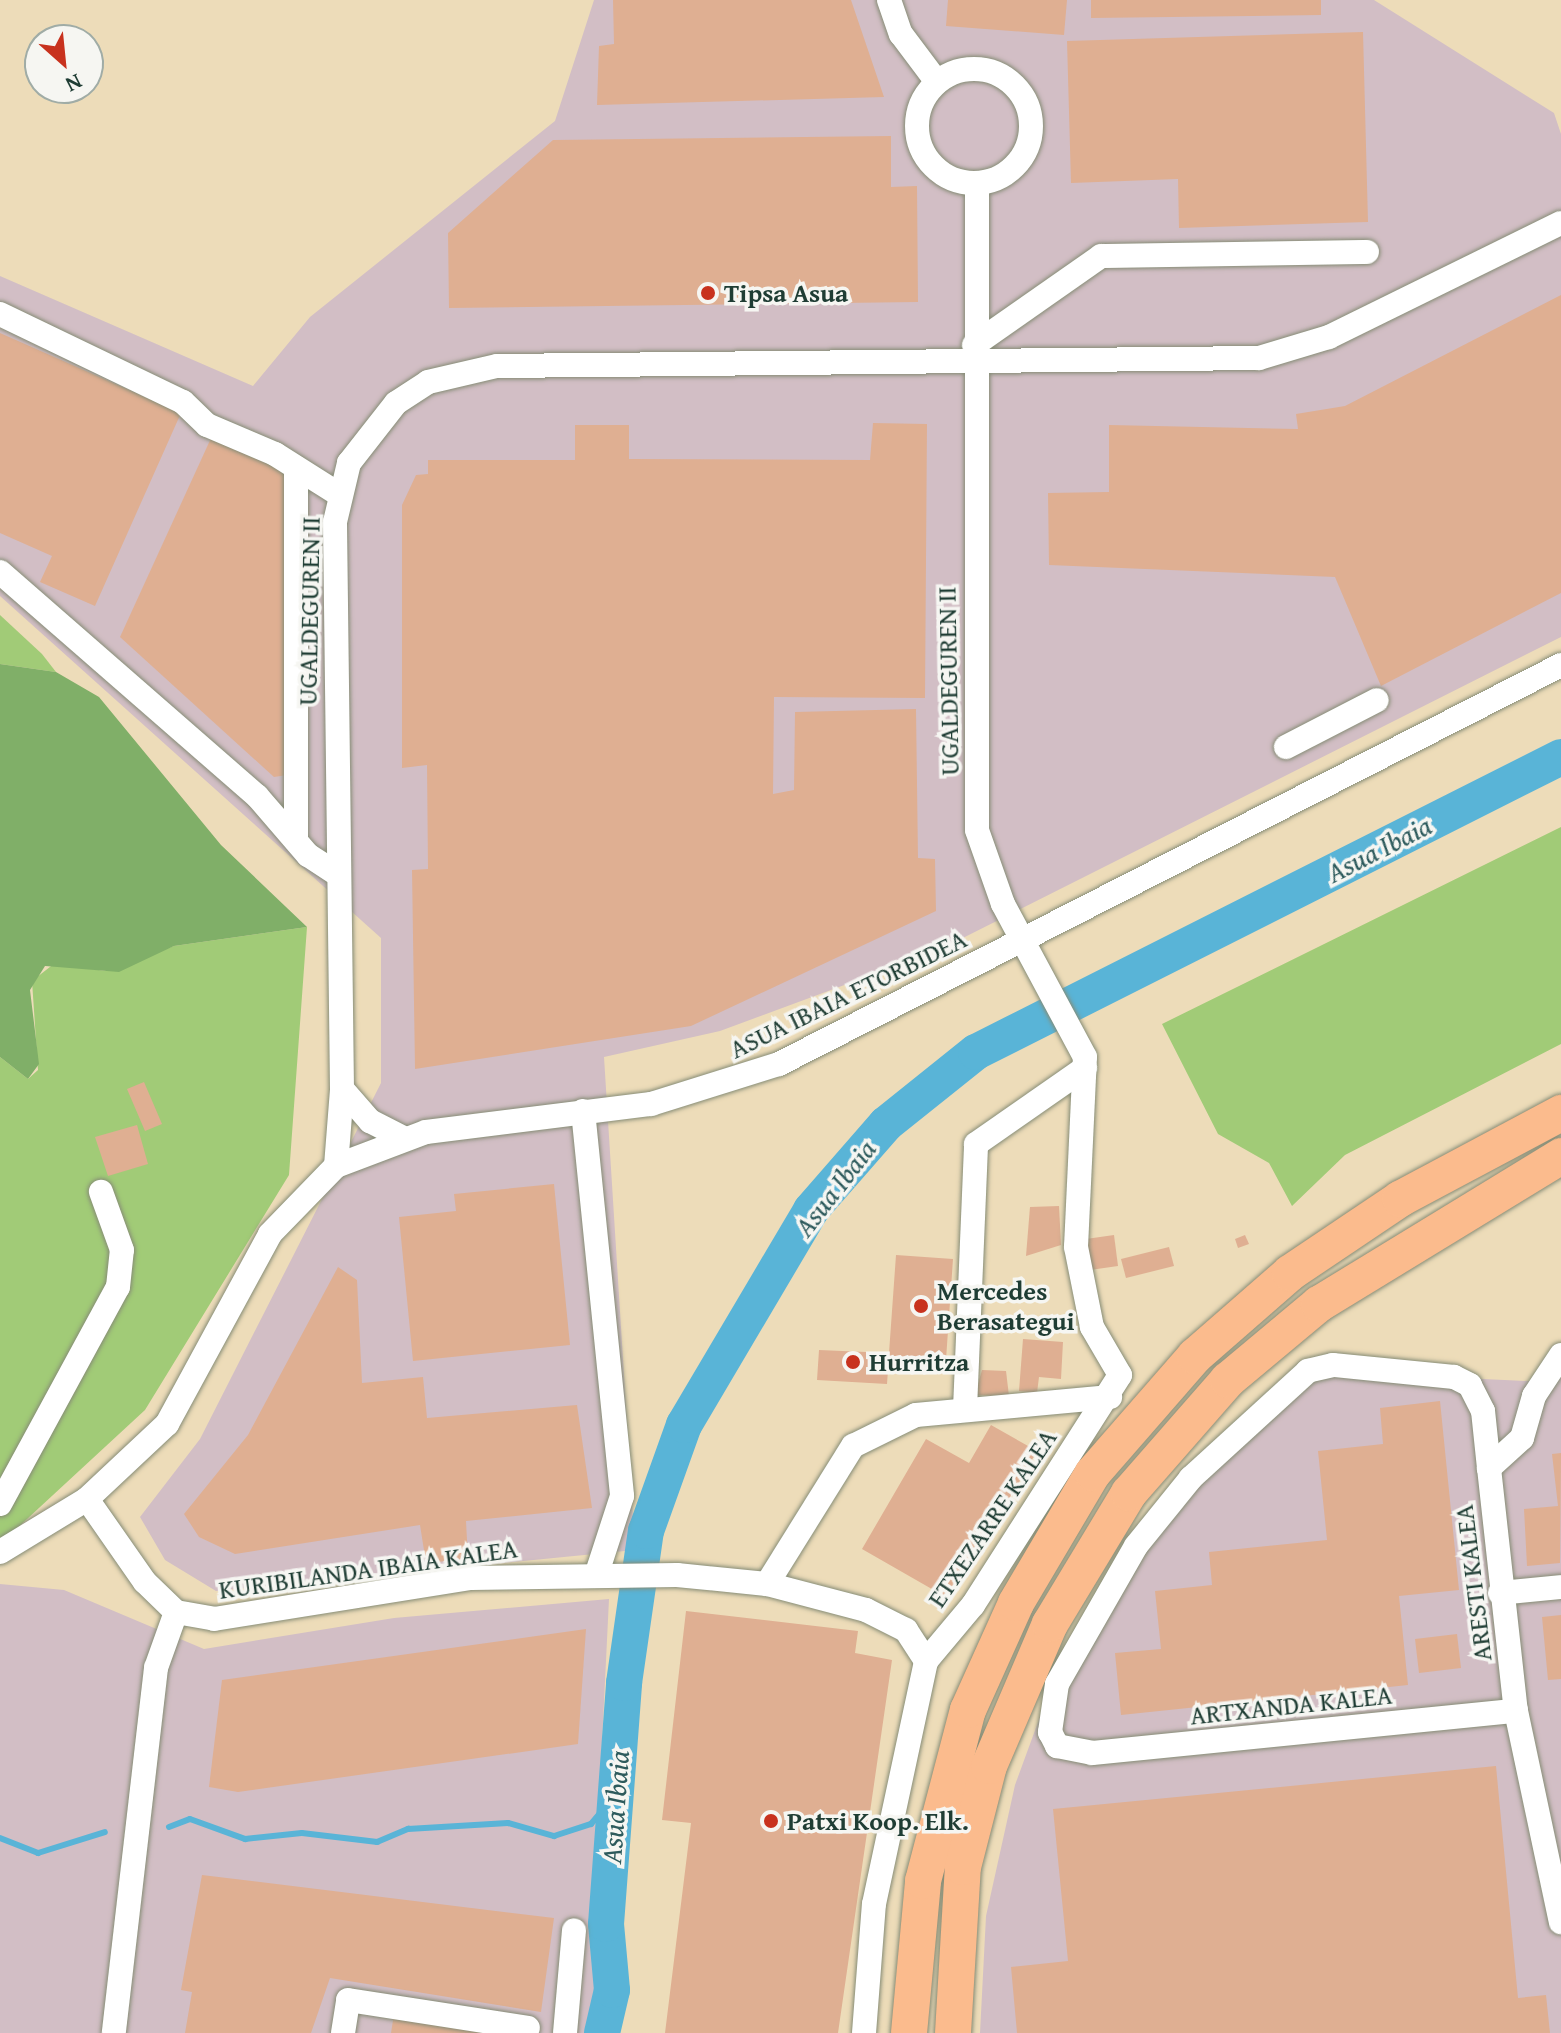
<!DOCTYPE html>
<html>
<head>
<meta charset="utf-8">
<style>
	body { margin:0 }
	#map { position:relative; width:1561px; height:2033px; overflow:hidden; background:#eddcb9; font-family:"Gentium Book Plus",serif }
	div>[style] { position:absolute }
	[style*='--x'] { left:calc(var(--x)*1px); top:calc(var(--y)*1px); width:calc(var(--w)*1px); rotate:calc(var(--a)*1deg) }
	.industrial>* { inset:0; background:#d2bec5 }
	.green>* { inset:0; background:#a1cb77 }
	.forest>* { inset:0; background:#80af68 }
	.stream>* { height:6px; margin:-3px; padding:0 3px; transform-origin:3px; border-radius:3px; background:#59b4d7 }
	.river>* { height:36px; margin:-18px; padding:0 18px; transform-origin:18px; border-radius:18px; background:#59b4d7 }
	.building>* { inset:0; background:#dfaf92 }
	.roads { filter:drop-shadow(0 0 2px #868c76) drop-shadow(0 0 2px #868c76) }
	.minor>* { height:24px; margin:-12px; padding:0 12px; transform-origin:12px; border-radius:12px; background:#fff }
	.minor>.ring { margin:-12px; padding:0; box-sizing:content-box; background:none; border:24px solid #fff; border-radius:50% }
	.highway>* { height:36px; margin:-18px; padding:0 18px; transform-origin:18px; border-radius:18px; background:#fbbb8d }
	.dots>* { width:22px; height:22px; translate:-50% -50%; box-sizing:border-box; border:4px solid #f6f6f2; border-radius:50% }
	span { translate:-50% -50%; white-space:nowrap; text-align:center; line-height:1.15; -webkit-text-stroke:7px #f6f6f2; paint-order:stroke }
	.poi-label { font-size:26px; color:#1f3d34; font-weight:700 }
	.left { translate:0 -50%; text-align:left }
	.street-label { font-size:26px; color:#1f3d34 }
	.water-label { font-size:28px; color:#2e5b5d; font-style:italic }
	.north { position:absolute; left:24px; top:24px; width:80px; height:80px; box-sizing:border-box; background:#f6f6f2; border:2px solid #a0aca6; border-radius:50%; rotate:153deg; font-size:22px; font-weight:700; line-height:32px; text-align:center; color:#1f3d34 }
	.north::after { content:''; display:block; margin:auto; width:28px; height:36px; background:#c8321e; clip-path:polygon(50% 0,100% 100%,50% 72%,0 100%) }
</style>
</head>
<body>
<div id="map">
	<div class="industrial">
		<i style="clip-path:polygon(594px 0,1374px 0,1554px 113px,1561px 134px,1561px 637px,939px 950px,720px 1031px,604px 1057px,635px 1550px,216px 1591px,165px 1560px,140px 1517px,200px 1439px,381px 1083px,381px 938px,0 596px,0 276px,253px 386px,310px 317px,555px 121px)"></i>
		<i style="clip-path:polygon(1561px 1367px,1561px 2033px,980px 2033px,986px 1916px,1015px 1785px,1041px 1714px,1136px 1546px,1308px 1371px,1550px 1382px)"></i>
		<i style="clip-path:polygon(0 1584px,64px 1590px,204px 1649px,394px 1618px,609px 1599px,598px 1825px,598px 2033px,0 2033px)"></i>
	</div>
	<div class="green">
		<i style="clip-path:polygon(0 615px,42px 654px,56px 672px,0 664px)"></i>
		<i style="clip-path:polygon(1561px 827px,1561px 1044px,1345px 1155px,1292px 1206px,1269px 1163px,1218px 1134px,1162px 1024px)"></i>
		<i style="clip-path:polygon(307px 927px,289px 1175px,145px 1410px,0 1544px,0 1057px,28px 1079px,38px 1070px,32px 981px,55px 963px,105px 971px,174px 946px)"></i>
	</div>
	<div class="forest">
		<i style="clip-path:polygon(0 664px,56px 672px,99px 697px,221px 845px,307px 927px,174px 946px,119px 972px,45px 966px,30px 990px,39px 1064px,28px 1079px,0 1057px)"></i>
	</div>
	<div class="stream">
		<i style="--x:169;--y:1827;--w:22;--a:-21"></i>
		<i style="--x:190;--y:1819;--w:59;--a:20"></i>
		<i style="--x:245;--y:1839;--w:57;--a:-6"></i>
		<i style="--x:302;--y:1833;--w:76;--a:6.8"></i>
		<i style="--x:377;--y:1842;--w:34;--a:-23"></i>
		<i style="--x:408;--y:1829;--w:100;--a:-3.4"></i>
		<i style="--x:508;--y:1823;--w:48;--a:15.8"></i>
		<i style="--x:554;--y:1836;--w:39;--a:-18"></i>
		<i style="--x:591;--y:1824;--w:39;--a:-50"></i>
		<i style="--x:0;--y:1838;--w:41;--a:21.5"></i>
		<i style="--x:38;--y:1853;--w:70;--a:-17.4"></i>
	</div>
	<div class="river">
		<i style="--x:602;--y:2033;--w:44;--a:-76.9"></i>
		<i style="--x:612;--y:1990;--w:66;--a:-95.2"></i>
		<i style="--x:606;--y:1924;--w:242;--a:-85.7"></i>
		<i style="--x:624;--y:1683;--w:154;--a:-81.8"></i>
		<i style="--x:646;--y:1531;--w:113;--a:-70.3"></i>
		<i style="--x:684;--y:1425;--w:250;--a:-59.4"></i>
		<i style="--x:811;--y:1210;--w:114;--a:-48.9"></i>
		<i style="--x:886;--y:1124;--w:115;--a:-38.7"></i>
		<i style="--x:976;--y:1052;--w:655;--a:-26.76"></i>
	</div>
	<div class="building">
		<i style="clip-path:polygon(613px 0,851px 0,884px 97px,597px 105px,599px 46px,614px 44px)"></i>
		<i style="clip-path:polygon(948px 0,1067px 0,1064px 35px,946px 26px)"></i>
		<i style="clip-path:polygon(1091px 0,1321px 0,1321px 15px,1091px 18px)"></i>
		<i style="clip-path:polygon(1363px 32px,1368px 222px,1179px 228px,1178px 179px,1071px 183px,1067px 41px)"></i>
		<i style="clip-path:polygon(891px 136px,891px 187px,917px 186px,918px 302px,449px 308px,448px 233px,553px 140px)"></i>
		<i style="clip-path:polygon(1561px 295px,1561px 593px,1381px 686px,1335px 577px,1049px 565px,1048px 493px,1109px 492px,1109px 425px,1298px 429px,1296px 414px,1345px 406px)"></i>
		<i style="clip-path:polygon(0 333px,181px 413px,95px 606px,40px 582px,52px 556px,0 533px)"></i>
		<i style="clip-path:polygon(873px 423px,927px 424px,925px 698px,774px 697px,773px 794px,794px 790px,795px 712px,916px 709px,918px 858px,935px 859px,936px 911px,691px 1026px,415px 1069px,412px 870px,428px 869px,427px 765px,402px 768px,402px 505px,416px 475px,428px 474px,428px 460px,575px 460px,575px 425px,629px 425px,629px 459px,870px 460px)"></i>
		<i style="clip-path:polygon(212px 436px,288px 470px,287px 775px,274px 777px,120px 637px)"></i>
		<i style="clip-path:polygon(144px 1082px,162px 1124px,145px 1131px,127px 1089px)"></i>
		<i style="clip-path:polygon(137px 1125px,148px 1164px,108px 1176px,95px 1137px)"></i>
		<i style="clip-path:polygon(554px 1184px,570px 1345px,413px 1361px,399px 1217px,456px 1211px,454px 1194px)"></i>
		<i style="clip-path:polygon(1059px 1206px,1061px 1245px,1026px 1256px,1030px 1207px)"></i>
		<i style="clip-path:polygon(1114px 1235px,1118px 1266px,1090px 1270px,1086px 1239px)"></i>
		<i style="clip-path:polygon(1245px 1235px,1249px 1244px,1238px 1248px,1235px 1239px)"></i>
		<i style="clip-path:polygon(1169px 1247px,1174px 1266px,1126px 1278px,1121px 1259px)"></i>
		<i style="clip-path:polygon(896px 1255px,953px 1259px,945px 1374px,888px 1370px,887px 1384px,817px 1380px,819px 1350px,889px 1353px)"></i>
		<i style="clip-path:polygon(338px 1267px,357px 1280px,362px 1383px,423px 1377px,427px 1418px,577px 1405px,592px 1508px,466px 1521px,468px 1559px,426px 1563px,420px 1525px,235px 1554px,199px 1537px,184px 1514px,248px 1435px)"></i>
		<i style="clip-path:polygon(1023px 1339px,1063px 1342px,1061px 1379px,1039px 1377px,1037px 1393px,1019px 1391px)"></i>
		<i style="clip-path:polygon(982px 1370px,1006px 1371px,1009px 1396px,975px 1395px)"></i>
		<i style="clip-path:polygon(1440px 1401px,1459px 1590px,1399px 1596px,1408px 1685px,1121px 1715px,1115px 1653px,1161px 1649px,1155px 1591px,1212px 1585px,1209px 1552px,1327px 1540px,1318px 1451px,1383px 1444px,1380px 1408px)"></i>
		<i style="clip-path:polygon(991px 1425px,1037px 1451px,951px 1600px,862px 1549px,926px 1439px,969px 1463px)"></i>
		<i style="clip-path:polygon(1561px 1453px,1560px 1563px,1527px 1566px,1524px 1509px,1558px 1506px,1552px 1454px)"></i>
		<i style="clip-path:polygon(686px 1611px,858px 1631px,855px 1653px,892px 1660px,838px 2033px,665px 2033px,691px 1823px,662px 1820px)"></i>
		<i style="clip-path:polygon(1561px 1615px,1561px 1679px,1548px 1680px,1542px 1617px)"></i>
		<i style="clip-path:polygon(586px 1629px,578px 1744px,238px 1792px,209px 1787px,222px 1680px)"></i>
		<i style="clip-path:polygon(1457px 1634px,1461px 1668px,1419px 1673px,1415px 1639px)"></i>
		<i style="clip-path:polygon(1496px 1766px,1518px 1998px,1546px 1995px,1550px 2033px,1017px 2033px,1011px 1967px,1068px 1961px,1053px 1809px)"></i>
		<i style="clip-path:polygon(202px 1875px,554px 1918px,541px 2012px,330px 1978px,311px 2033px,185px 2033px,192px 1992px,181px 1990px)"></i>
		<i style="clip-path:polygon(394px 2014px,489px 2033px,391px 2033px)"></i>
	</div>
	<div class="roads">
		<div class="minor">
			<i style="--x:889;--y:0;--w:36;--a:71"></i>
			<i style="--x:901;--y:34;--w:60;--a:53.1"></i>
			<i class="ring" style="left:917px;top:69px;width:90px;height:90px"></i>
			<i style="--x:0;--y:314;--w:203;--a:25.7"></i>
			<i style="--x:183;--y:402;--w:33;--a:44"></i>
			<i style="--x:207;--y:425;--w:74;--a:23.1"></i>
			<i style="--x:275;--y:454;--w:77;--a:32.2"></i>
			<i style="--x:974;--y:345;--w:155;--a:-35"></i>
			<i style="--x:1101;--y:256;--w:266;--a:-0.9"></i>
			<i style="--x:296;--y:468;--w:372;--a:90"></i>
			<i style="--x:0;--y:572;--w:341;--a:41.1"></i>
			<i style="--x:257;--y:796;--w:78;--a:49.2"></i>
			<i style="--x:308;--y:855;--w:35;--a:33"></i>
			<i style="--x:1286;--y:747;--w:102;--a:-27.3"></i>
			<i style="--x:342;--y:1089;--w:43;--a:48.8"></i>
			<i style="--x:370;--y:1121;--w:39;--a:27"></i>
			<i style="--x:583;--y:1111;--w:387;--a:84.2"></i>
			<i style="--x:622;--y:1496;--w:81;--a:108"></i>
			<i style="--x:336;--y:1166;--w:77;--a:-85.5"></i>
			<i style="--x:342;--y:1089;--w:567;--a:-90.71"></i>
			<i style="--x:335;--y:522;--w:61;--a:-76.7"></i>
			<i style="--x:349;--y:463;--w:76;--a:-51.9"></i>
			<i style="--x:396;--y:403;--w:38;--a:-33"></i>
			<i style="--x:428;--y:382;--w:71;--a:-13.1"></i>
			<i style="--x:497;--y:366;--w:762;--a:-0.6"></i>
			<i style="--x:1259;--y:358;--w:73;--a:-16.7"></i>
			<i style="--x:1329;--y:337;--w:258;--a:-26.2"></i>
			<i style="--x:1561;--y:1355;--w:49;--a:123.4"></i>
			<i style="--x:1534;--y:1396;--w:44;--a:105.9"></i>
			<i style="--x:1522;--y:1438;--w:45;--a:137.7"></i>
			<i style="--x:1489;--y:1468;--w:244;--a:83.7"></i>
			<i style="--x:1516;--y:1711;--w:216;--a:78"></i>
			<i style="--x:965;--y:1409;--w:265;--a:-87.6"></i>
			<i style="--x:976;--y:1144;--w:133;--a:-34.9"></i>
			<i style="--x:1489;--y:1468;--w:57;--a:-96"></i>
			<i style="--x:1483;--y:1411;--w:29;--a:-117"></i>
			<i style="--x:1470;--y:1385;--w:18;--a:-153"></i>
			<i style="--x:1454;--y:1377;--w:122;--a:-174.3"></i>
			<i style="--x:1333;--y:1365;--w:26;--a:167"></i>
			<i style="--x:1308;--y:1371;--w:159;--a:137.6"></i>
			<i style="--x:1191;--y:1478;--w:87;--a:129"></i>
			<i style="--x:1136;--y:1546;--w:159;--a:119.8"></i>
			<i style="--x:1057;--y:1684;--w:49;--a:98.3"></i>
			<i style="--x:1050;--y:1732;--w:16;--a:63"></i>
			<i style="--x:1057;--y:1746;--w:36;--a:11"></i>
			<i style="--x:1092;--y:1753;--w:426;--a:-5.7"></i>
			<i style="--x:87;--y:1499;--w:101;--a:55.1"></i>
			<i style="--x:145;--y:1582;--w:43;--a:44.1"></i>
			<i style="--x:176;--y:1612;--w:59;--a:109.7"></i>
			<i style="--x:156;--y:1668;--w:367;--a:96.6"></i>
			<i style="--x:0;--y:1504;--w:247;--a:-61.5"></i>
			<i style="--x:118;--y:1287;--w:37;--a:-84"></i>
			<i style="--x:122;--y:1250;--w:62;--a:-109.9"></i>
			<i style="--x:0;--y:1552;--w:102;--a:-31.3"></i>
			<i style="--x:87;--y:1499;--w:110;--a:-43.2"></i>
			<i style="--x:167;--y:1424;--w:216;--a:-61.5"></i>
			<i style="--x:270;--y:1234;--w:95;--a:-45.9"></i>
			<i style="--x:336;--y:1166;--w:96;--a:-20.7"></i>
			<i style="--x:426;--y:1132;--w:227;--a:-7.1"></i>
			<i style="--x:651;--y:1104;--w:134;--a:-17.4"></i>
			<i style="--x:779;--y:1064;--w:878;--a:-27.03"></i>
			<i style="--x:767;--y:1584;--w:163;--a:-58.1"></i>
			<i style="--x:853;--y:1446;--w:70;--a:-26.2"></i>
			<i style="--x:916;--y:1415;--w:195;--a:-5.3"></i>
			<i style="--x:1500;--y:1593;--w:61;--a:-5.6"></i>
			<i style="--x:176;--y:1612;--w:39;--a:10"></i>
			<i style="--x:214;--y:1619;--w:260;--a:-9.1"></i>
			<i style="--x:471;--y:1578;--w:206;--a:-0.8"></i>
			<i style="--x:677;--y:1575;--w:90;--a:5.7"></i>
			<i style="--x:767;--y:1584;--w:102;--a:14.7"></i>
			<i style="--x:866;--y:1610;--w:45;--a:26.6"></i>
			<i style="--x:906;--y:1630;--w:37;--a:57"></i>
			<i style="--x:343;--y:2033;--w:33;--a:-81"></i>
			<i style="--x:348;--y:2000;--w:182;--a:8.8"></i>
			<i style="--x:565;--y:2033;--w:103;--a:-85"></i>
			<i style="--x:864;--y:2033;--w:129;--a:-85.6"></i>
			<i style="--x:874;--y:1904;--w:249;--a:-77.9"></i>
			<i style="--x:926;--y:1661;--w:73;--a:-50"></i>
			<i style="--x:973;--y:1605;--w:273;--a:-57.4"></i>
			<i style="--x:1120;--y:1375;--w:56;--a:-120.3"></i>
			<i style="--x:1092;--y:1327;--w:82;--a:-101.3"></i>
			<i style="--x:1076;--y:1247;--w:190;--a:-87.3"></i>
			<i style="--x:1085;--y:1057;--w:174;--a:-118.2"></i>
			<i style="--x:1003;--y:904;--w:78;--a:-109.4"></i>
			<i style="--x:977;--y:830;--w:646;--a:-90"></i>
		</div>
		<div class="highway">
			<i style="--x:909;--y:2033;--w:153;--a:-84.7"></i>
			<i style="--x:923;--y:1881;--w:177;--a:-75.3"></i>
			<i style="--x:968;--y:1710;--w:117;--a:-65.8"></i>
			<i style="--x:1016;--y:1603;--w:151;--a:-59.4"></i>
			<i style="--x:1093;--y:1473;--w:155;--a:-48.9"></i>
			<i style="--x:1195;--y:1356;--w:126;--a:-41.1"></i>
			<i style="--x:1290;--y:1273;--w:133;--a:-33.9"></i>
			<i style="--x:1400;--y:1199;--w:183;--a:-28.1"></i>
			<i style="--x:953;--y:2033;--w:166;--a:-86.6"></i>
			<i style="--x:963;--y:1867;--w:104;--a:-75.6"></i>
			<i style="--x:989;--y:1766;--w:155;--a:-66.8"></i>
			<i style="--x:1050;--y:1624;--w:153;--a:-58.9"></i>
			<i style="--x:1129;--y:1493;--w:150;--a:-48.8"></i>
			<i style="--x:1228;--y:1380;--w:119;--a:-39.9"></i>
			<i style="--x:1319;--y:1304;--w:284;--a:-31.4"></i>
		</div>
	</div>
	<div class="dots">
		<i style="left:708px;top:293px;background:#c8321e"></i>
		<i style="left:921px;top:1306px;background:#c8321e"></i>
		<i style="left:853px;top:1362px;background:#c8321e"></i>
		<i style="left:771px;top:1821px;background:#c8321e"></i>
	</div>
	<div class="poi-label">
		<span class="left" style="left:724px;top:293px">Tipsa Asua</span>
		<span class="left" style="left:937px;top:1306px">Mercedes<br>Berasategui</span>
		<span class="left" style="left:869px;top:1362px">Hurritza</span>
		<span class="left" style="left:787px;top:1821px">Patxi Koop. Elk.</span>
	</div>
	<div class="street-label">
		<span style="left:309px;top:611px;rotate:-89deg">UGALDEGUREN II</span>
		<span style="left:948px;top:681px;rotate:-91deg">UGALDEGUREN II</span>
		<span style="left:848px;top:994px;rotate:-26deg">ASUA IBAIA ETORBIDEA</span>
		<span style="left:992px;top:1518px;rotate:-56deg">ETXEZARRE KALEA</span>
		<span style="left:368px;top:1569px;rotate:-8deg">KURIBILANDA IBAIA KALEA</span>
		<span style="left:1473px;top:1583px;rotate:-97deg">ARESTI KALEA</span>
		<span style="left:1291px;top:1705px;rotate:-6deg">ARTXANDA KALEA</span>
	</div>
	<div class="water-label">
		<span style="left:1379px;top:849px;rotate:-27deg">Asua Ibaia</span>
		<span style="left:835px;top:1188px;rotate:-52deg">Asua Ibaia</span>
		<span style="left:615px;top:1807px;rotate:-86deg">Asua Ibaia</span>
	</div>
	<div class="north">N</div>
</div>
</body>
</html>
